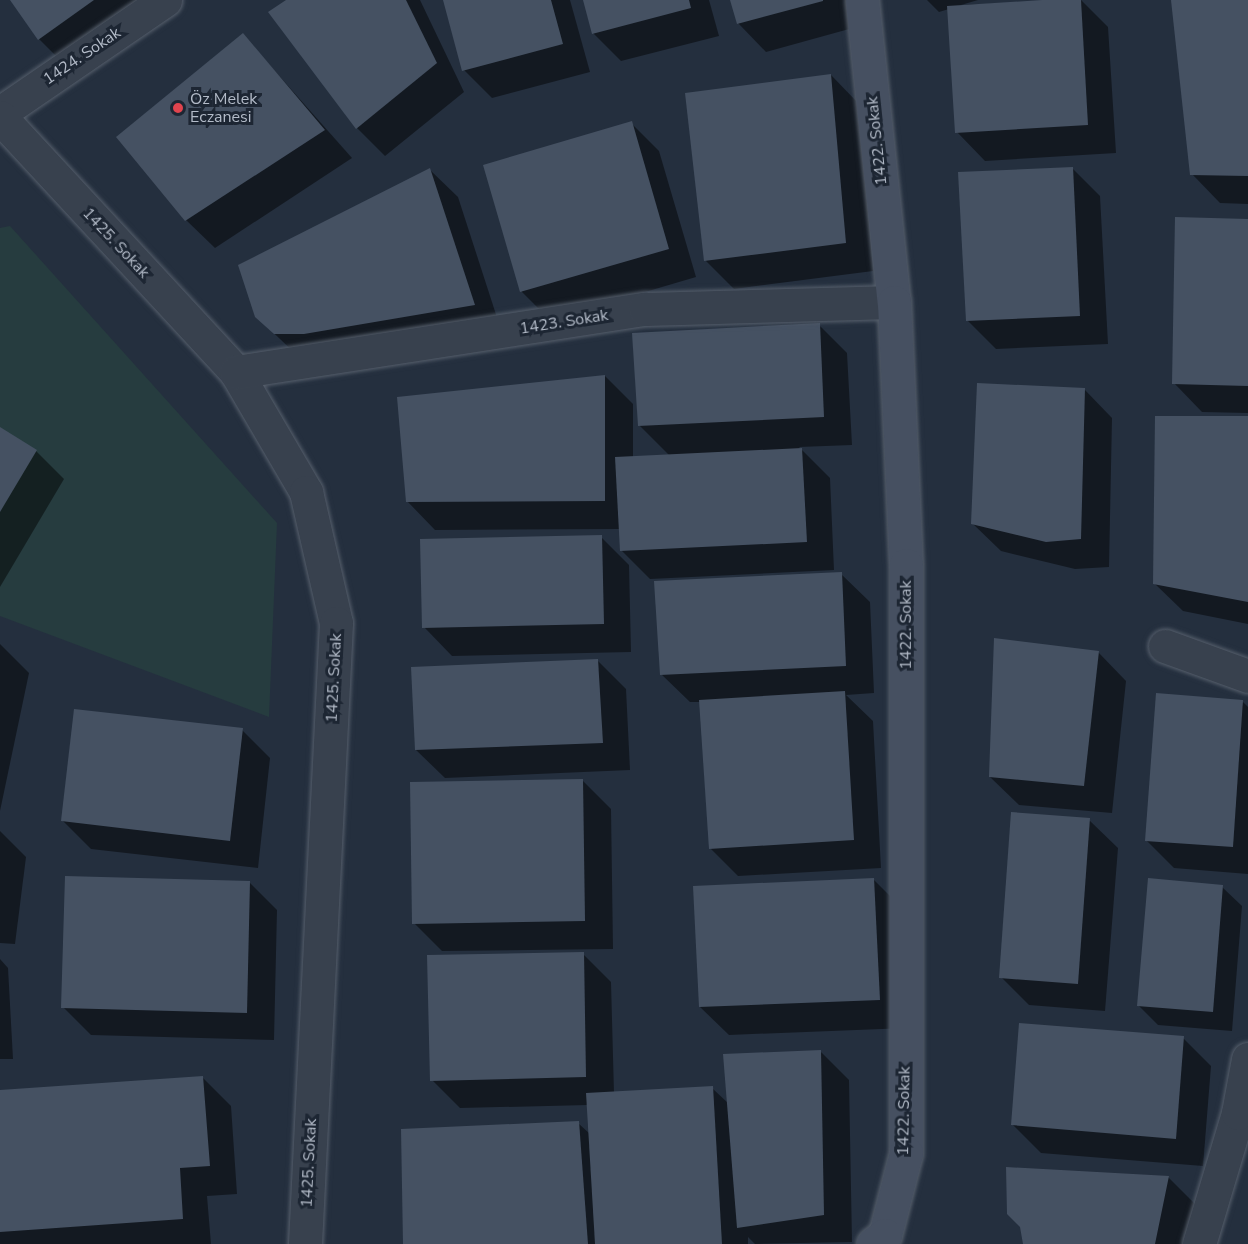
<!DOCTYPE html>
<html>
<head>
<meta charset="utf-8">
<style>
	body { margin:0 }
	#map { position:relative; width:1248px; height:1244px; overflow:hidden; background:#242f3e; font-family:"Nunito Sans",sans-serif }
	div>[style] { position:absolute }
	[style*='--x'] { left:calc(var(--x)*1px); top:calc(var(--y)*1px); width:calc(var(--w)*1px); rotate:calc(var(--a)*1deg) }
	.green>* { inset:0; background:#263c3f }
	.shadow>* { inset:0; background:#0007 }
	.building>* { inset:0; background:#455162 }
	.roads { filter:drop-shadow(0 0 2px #565f6c) drop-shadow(0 0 2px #565f6c) }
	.street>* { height:33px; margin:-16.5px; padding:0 16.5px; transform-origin:16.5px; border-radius:16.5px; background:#38414e }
	.secondary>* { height:33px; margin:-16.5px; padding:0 16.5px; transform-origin:16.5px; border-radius:16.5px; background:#465061 }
	.dots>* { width:16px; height:16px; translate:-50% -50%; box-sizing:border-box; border:3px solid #1d2633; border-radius:50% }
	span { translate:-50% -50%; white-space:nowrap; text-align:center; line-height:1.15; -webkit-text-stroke:6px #1d2633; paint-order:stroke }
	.street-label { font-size:16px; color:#b4bcc9 }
	.poi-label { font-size:16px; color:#b4bcc9 }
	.left { translate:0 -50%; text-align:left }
</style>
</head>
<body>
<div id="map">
	<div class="green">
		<i style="clip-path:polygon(10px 226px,277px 523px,269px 717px,0 616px,0 228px)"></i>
	</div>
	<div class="shadow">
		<i style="clip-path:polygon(12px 0,161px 0,67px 67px,39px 39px)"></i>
		<i style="clip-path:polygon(289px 0,420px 0,464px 92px,385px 156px,357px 128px)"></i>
		<i style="clip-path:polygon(445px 0,570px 0,590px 72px,492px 98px,464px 70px)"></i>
		<i style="clip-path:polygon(585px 0,709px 0,719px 36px,621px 61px,593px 33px)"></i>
		<i style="clip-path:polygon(732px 0,853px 0,860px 26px,766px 52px,738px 23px)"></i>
		<i style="clip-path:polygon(927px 0,978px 0,961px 5px,1081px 0,1108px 27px,1116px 153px,985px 161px,957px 132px,949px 9px,939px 12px)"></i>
		<i style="clip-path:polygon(1172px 0,1248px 0,1248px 204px,1220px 203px,1192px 174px)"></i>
		<i style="clip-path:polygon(243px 35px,352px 158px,215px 248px,186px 220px)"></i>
		<i style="clip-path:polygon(831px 75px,859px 104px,873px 271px,734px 289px,706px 261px)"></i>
		<i style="clip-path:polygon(631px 123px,659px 151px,696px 277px,550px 320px,522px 292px,485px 166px)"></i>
		<i style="clip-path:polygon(1072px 168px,1100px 196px,1108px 344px,996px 349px,967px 320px)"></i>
		<i style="clip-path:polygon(429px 169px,458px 197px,502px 333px,304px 362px,256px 316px)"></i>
		<i style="clip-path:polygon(1248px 220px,1248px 413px,1202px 412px,1174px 383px)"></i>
		<i style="clip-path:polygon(819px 325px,847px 353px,852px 445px,799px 447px,830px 478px,834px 570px,650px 579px,621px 550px,620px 529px,435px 530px,407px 501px,605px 376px,633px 404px,633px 458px,670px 456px,639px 425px)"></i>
		<i style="clip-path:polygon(1084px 389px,1112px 418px,1109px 567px,1075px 569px,1001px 551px,972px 523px)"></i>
		<i style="clip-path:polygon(1248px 418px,1248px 624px,1183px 611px,1154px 583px)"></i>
		<i style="clip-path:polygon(0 429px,36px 451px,64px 479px,0 587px)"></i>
		<i style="clip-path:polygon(601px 537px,629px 565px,631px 652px,452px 656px,424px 627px)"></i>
		<i style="clip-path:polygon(841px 574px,870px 602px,874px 693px,846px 695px,873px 721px,881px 868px,738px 876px,710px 848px,701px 702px,690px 702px,661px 674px)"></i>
		<i style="clip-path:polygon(0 644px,29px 673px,0 811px)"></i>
		<i style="clip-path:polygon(1098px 652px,1126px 681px,1112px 813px,1019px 805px,990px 777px)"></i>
		<i style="clip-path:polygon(598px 661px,626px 689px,630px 770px,445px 778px,416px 750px)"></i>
		<i style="clip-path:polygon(1243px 702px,1248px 707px,1248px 874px,1174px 868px,1146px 840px)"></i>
		<i style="clip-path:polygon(242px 730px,270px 758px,258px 868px,91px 849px,63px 821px)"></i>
		<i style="clip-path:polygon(583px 781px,611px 809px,613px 949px,442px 951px,414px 923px)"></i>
		<i style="clip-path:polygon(1089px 820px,1118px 848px,1105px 1011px,1029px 1005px,1001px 977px)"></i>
		<i style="clip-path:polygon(0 831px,26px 857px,15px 944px,0 943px)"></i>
		<i style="clip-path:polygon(874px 880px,902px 908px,907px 1028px,729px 1035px,700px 1007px)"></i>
		<i style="clip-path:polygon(249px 882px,277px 910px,274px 1040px,91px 1035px,63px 1007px)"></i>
		<i style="clip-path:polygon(1222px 887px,1242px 906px,1232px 1031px,1158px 1025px,1139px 1006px)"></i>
		<i style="clip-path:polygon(583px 954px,611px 982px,614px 1093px,712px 1088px,729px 1104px,821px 1052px,849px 1080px,852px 1242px,755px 1244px,748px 1237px,748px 1244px,404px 1244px,578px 1123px,590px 1134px,588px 1105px,460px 1108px,432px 1080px)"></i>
		<i style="clip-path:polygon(0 959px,8px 968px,13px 1059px,0 1059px)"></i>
		<i style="clip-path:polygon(1183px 1038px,1211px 1066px,1203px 1166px,1041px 1153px,1013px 1125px)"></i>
		<i style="clip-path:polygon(202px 1077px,231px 1106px,237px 1194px,207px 1196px,211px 1244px,0 1244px,0 1091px)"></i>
		<i style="clip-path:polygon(1168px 1177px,1196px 1205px,1188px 1244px,1024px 1244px)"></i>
	</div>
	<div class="building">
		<i style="clip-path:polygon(10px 0,94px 0,38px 40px)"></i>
		<i style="clip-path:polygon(286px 0,406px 0,437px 63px,356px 129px,268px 12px)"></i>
		<i style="clip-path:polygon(443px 0,551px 0,563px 44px,462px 71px)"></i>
		<i style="clip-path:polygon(583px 0,689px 0,691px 8px,592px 34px)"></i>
		<i style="clip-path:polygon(730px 0,823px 0,823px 1px,737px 24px)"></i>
		<i style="clip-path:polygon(1042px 0,1081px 0,1088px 125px,955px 133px,947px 6px)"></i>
		<i style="clip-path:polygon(1171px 0,1248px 0,1248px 176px,1190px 175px)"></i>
		<i style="clip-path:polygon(243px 33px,325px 130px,185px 221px,116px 137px)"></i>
		<i style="clip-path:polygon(831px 74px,846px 243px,704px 261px,685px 93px)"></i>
		<i style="clip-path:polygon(632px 121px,669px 249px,520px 292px,483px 165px)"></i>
		<i style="clip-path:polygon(1073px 167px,1080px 316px,966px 321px,958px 172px)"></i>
		<i style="clip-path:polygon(430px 168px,475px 305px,304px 334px,274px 334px,255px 317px,238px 265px)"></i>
		<i style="clip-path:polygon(1175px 217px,1248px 219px,1248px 386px,1172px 384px)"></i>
		<i style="clip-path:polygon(820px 323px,824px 417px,638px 426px,632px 333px)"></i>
		<i style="clip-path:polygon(605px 375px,605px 501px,406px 502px,397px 397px)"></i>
		<i style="clip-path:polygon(977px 383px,1085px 388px,1081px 539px,1046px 542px,971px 524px)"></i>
		<i style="clip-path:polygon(1155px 416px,1248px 416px,1248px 602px,1153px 584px)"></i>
		<i style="clip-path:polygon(0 427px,37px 450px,0 512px)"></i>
		<i style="clip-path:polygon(802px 448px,807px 542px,620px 551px,615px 457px)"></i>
		<i style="clip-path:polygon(602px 535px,604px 624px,422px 628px,420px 539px)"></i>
		<i style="clip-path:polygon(842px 572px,846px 666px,660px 675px,654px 581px)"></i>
		<i style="clip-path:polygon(994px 638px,1099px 651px,1084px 786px,989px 777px)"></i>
		<i style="clip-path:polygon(598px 659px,603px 743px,415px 750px,411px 667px)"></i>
		<i style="clip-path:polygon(845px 691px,854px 840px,709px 849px,699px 700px)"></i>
		<i style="clip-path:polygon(1156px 693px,1243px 700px,1233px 847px,1145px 841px)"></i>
		<i style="clip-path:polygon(74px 709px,243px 728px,230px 841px,61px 821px)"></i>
		<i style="clip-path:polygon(583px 779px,585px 921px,412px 924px,410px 782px)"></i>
		<i style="clip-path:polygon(1011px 812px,1090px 818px,1078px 984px,999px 978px)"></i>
		<i style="clip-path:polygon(65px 876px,250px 881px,247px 1013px,61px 1008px)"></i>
		<i style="clip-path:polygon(874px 878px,880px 1000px,699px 1007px,693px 886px)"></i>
		<i style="clip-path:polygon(1148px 878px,1223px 885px,1213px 1012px,1137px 1006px)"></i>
		<i style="clip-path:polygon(584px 952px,586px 1077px,430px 1081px,427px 955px)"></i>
		<i style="clip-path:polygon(1019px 1023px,1184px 1036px,1176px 1139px,1011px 1125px)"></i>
		<i style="clip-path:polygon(821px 1050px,824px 1215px,737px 1228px,723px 1054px)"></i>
		<i style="clip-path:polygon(203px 1076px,210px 1166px,180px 1168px,183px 1219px,0 1232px,0 1090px)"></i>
		<i style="clip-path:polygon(713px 1086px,722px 1244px,595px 1244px,586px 1093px)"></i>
		<i style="clip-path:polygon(579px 1121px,588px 1244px,403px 1244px,401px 1129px)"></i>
		<i style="clip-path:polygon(1006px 1167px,1169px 1176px,1155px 1244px,1023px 1244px,1020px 1227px,1007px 1214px)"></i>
	</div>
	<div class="roads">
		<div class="street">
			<i style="--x:0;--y:113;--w:200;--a:-34.4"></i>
			<i style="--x:0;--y:117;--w:347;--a:47.2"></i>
			<i style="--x:236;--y:372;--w:139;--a:59.7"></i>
			<i style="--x:306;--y:492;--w:134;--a:77.1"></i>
			<i style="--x:336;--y:623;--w:622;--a:92.86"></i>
			<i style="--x:236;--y:372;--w:414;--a:-8.8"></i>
			<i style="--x:645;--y:309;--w:249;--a:-1.6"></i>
			<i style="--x:1165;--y:646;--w:88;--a:19.9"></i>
			<i style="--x:1199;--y:1244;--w:137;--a:-73.4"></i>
			<i style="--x:1238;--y:1113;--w:55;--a:-79.5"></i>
		</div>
		<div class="secondary">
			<i style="--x:862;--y:0;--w:304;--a:84"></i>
			<i style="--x:894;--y:302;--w:263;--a:87.4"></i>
			<i style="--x:906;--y:565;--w:588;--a:90"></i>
			<i style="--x:906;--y:1153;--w:85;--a:104.4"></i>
			<i style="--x:885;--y:1235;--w:15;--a:143"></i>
		</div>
	</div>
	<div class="dots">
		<i style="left:178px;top:108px;background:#e0444e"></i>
	</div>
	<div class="street-label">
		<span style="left:82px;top:56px;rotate:-34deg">1424. Sokak</span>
		<span style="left:877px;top:141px;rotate:-96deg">1422. Sokak</span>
		<span style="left:116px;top:243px;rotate:47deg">1425. Sokak</span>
		<span style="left:564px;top:322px;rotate:-9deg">1423. Sokak</span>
		<span style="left:906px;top:625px;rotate:-90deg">1422. Sokak</span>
		<span style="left:334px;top:678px;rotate:-87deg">1425. Sokak</span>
		<span style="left:904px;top:1111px;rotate:-89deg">1422. Sokak</span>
		<span style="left:309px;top:1163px;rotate:-87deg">1425. Sokak</span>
	</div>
	<div class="poi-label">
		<span class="left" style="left:190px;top:108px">Öz Melek<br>Eczanesi</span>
	</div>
</div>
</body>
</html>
